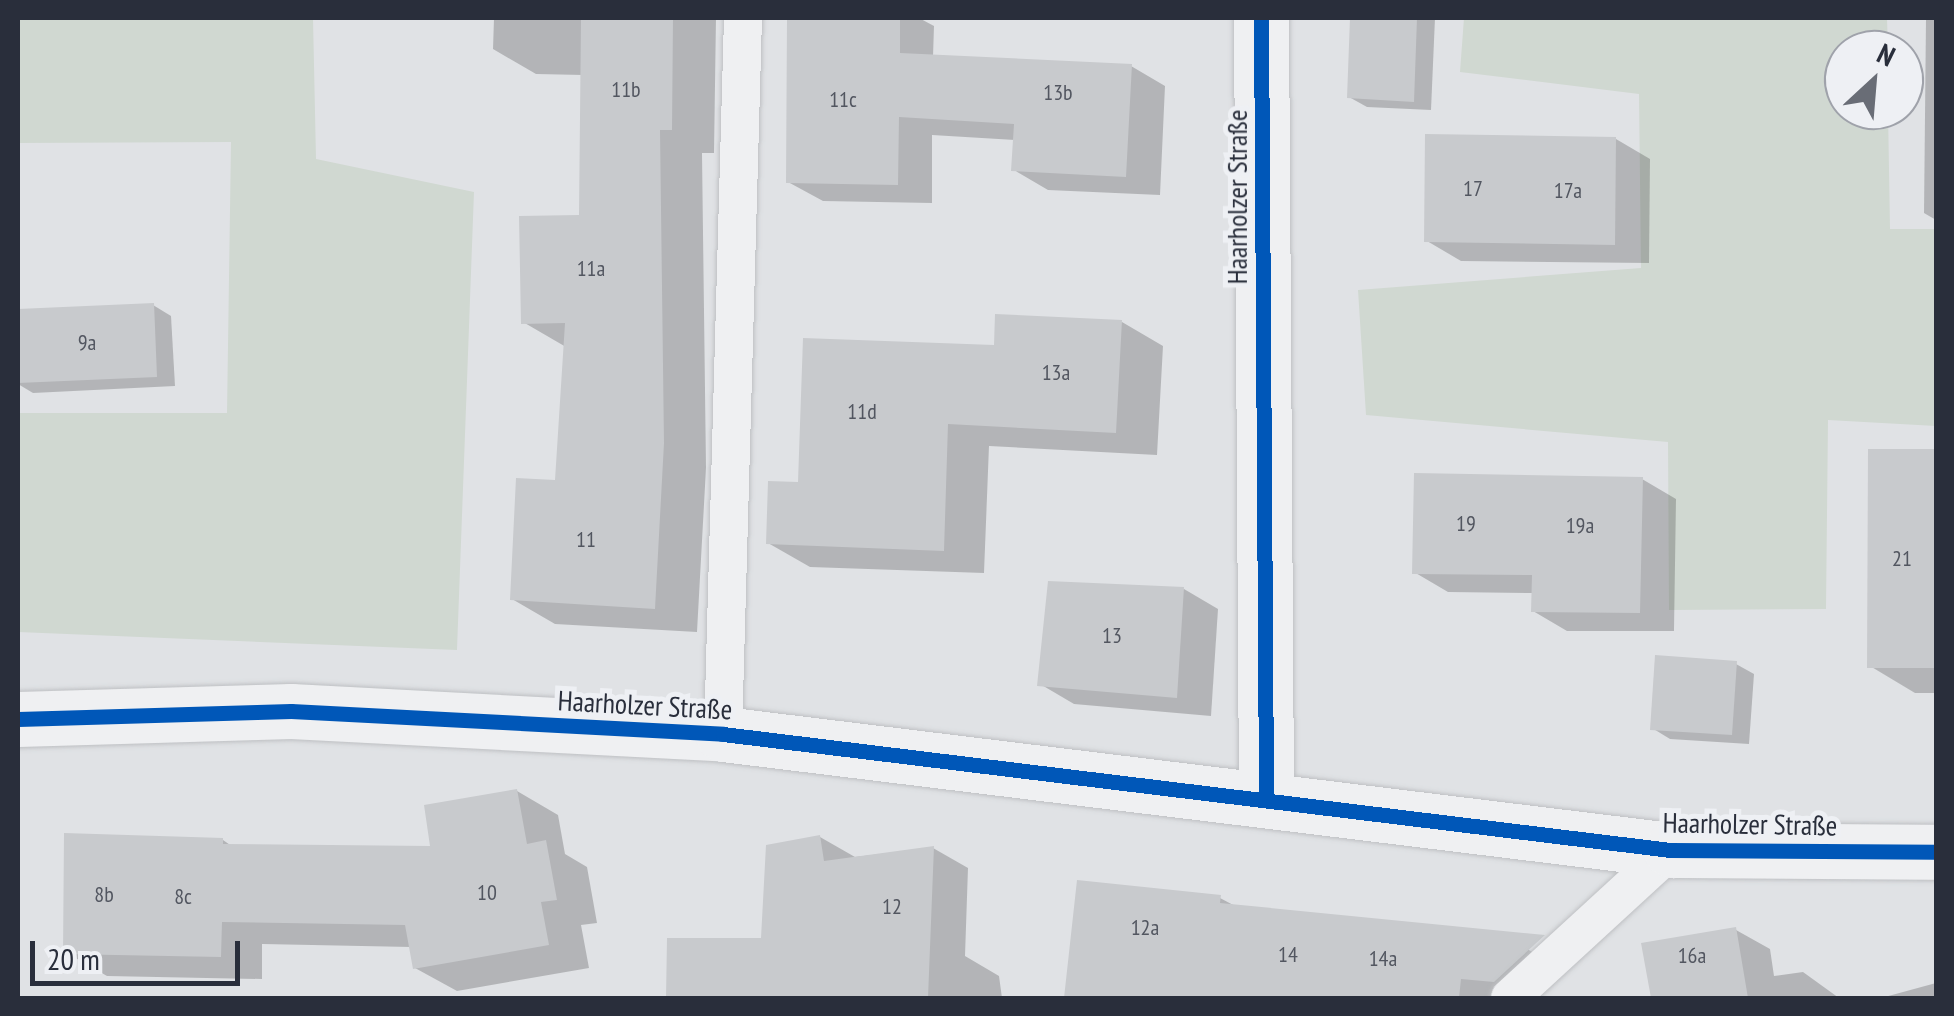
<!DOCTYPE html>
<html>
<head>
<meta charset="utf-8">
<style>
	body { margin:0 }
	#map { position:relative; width:1954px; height:1016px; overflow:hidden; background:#e0e2e5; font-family:"PT Sans Narrow",sans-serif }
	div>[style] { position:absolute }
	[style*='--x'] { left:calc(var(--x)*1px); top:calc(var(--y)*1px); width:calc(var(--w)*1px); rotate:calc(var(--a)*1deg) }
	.green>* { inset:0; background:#d0d8d1 }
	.shadow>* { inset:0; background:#0003 }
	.building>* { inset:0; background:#c8cacd }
	.roads { filter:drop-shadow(0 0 2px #bec0c3) drop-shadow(0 0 2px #bec0c3) }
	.service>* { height:38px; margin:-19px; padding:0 19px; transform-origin:19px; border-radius:19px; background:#eff0f2 }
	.minor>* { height:55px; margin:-27.5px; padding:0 27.5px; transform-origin:27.5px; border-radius:27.5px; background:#eff0f2 }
	.cycleway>* { height:15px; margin:-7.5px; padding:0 7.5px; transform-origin:7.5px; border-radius:7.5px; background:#0057b8 }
	span { translate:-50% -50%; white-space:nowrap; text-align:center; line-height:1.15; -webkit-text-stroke:10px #eef0f4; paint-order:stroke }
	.number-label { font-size:22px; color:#525660 }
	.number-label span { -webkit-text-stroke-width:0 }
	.street-label { font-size:28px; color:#292e3b }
	.frame { position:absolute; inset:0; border:20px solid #292e3b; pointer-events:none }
	.north { position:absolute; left:1824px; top:30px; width:100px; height:100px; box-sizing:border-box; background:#eef0f4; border:2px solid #9fa2aa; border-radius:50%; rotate:26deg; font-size:28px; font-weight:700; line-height:40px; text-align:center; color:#292e3b }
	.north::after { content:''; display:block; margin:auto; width:35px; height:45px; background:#696d76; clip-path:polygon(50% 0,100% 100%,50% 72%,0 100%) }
	.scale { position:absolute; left:30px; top:941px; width:210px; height:45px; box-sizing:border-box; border:5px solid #292e3b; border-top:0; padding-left:12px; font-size:30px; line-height:35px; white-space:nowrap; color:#292e3b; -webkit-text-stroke:8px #eef0f4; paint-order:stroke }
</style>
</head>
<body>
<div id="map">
	<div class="green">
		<i style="clip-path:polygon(18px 18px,313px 18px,316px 159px,474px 192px,457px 650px,18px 632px,18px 413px,227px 413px,231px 142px,18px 143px)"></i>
		<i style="clip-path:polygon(1464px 18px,1887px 18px,1888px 50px,1844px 50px,1844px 110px,1888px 110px,1890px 229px,1936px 229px,1936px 426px,1828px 420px,1826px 609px,1669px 610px,1668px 442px,1366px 415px,1358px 290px,1641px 268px,1639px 94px,1460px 72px)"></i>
	</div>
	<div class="shadow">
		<i style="clip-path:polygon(494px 18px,716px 18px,714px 153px,702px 153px,706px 468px,697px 632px,555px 624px,512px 599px,558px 483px,566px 347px,523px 322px,582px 218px,583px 75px,536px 74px,493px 49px)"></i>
		<i style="clip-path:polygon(790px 18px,919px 18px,934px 26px,933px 57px,1131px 66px,1165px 86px,1160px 195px,1048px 190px,1014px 170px,1015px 140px,932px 135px,932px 203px,823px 201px,788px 182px)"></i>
		<i style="clip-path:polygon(1353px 18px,1435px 18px,1431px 110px,1367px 107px,1349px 97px)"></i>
		<i style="clip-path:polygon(1926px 18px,1936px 18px,1936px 220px,1924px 213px)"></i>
		<i style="clip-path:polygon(1616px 139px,1650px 159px,1649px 263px,1461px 261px,1427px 241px)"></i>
		<i style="clip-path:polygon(153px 305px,171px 316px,175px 386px,33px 393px,18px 384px,18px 312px)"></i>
		<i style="clip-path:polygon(1122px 322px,1163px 346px,1157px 455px,989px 446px,984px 573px,810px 567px,768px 543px,800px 485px)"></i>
		<i style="clip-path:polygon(1871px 451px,1936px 452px,1936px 693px,1915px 693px,1870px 666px)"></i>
		<i style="clip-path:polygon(1642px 479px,1676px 499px,1674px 631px,1567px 631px,1533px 611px,1534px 593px,1448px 592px,1414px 572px)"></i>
		<i style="clip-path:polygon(1184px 589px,1218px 609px,1211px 716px,1074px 704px,1040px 684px)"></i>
		<i style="clip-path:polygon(1736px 664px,1754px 674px,1749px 744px,1670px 739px,1652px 728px)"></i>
		<i style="clip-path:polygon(517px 791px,558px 815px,565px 854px,587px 867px,597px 923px,581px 925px,589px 968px,457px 991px,415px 968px,411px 947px,262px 944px,262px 979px,107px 976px,65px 952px,223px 840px,233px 847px,433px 848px)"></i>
		<i style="clip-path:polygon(820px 837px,855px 857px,933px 848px,968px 868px,965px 956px,999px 976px,1002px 998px,668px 998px,670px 941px,764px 940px)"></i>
		<i style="clip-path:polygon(1079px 882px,1220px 898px,1237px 907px,1499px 933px,1543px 958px,1538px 998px,1066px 998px)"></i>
		<i style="clip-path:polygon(1736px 930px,1770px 949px,1774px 976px,1803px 972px,1839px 998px,1654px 998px,1644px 945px)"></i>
		<i style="clip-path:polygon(1936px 983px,1936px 998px,1881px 998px)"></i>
	</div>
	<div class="building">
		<i style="clip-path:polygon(581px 18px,673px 18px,672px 130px,660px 130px,664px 443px,655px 609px,510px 600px,516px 478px,555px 480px,565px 323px,521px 324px,519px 216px,579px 215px)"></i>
		<i style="clip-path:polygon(787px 18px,900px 18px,900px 53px,1132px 64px,1126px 177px,1011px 171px,1014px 124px,899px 117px,898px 185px,786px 183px)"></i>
		<i style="clip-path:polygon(1350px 18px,1417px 18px,1414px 102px,1347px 98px)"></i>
		<i style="clip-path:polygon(1425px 134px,1616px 137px,1615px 245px,1424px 242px)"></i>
		<i style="clip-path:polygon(154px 303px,157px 377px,18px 383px,18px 309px)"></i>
		<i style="clip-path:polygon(995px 314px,1122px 320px,1116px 433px,948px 424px,944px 551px,766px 544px,768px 481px,798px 482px,803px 338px,994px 345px)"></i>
		<i style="clip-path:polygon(1868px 449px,1936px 449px,1936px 668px,1867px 668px)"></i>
		<i style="clip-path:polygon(1414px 473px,1643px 477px,1640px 613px,1531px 612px,1532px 575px,1412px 574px)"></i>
		<i style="clip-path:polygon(1048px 581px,1184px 587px,1177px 698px,1037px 686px)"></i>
		<i style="clip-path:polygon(1655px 655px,1737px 661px,1732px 735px,1650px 730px)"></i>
		<i style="clip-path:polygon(517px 789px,527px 844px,546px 840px,557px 900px,541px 902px,549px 945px,413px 969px,405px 925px,222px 922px,221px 957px,63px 954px,64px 833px,223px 838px,223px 844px,430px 846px,424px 805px)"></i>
		<i style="clip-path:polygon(820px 835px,824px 861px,934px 846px,928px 998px,666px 998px,667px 938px,761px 938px,766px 845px)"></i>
		<i style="clip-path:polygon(1077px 880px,1221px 895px,1220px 903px,1545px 935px,1494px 982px,1461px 979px,1459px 998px,1064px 998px)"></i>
		<i style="clip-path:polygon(1736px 927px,1748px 998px,1651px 998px,1641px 943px)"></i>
	</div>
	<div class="roads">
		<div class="service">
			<i style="--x:723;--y:734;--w:716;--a:-88.4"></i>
			<i style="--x:1510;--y:998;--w:219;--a:-42.6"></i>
		</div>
		<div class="minor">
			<i style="--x:1261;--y:18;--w:778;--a:89.63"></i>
			<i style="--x:18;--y:719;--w:273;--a:-1.7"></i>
			<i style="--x:291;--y:711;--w:433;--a:3"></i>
			<i style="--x:723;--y:734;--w:955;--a:6.98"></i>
			<i style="--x:1671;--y:850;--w:265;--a:0.4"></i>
		</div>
	</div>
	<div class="cycleway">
		<i style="--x:1261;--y:18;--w:778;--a:89.63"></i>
		<i style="--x:18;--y:719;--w:273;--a:-1.7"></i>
		<i style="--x:291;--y:711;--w:433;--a:3"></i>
		<i style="--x:723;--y:734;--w:955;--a:6.98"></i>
		<i style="--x:1671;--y:850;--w:265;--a:0.4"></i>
	</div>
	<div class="number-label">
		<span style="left:626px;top:90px">11b</span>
		<span style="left:1058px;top:93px">13b</span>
		<span style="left:843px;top:100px">11c</span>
		<span style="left:1473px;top:189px">17</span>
		<span style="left:1568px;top:191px">17a</span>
		<span style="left:591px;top:269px">11a</span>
		<span style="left:87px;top:343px">9a</span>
		<span style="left:1056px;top:373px">13a</span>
		<span style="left:862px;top:412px">11d</span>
		<span style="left:1466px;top:524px">19</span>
		<span style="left:1580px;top:526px">19a</span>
		<span style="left:586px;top:540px">11</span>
		<span style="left:1902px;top:559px">21</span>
		<span style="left:1112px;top:636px">13</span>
		<span style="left:487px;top:893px">10</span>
		<span style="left:104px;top:895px">8b</span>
		<span style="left:183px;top:897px">8c</span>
		<span style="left:892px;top:907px">12</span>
		<span style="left:1145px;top:928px">12a</span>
		<span style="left:1288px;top:955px">14</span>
		<span style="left:1692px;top:956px">16a</span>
		<span style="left:1383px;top:959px">14a</span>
	</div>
	<div class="street-label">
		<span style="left:1237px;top:197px;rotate:-90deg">Haarholzer Straße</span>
		<span style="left:645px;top:705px;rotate:3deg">Haarholzer Straße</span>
		<span style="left:1750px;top:824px;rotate:1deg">Haarholzer Straße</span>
	</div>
	<div class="frame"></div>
	<div class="north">N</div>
	<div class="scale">20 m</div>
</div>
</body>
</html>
